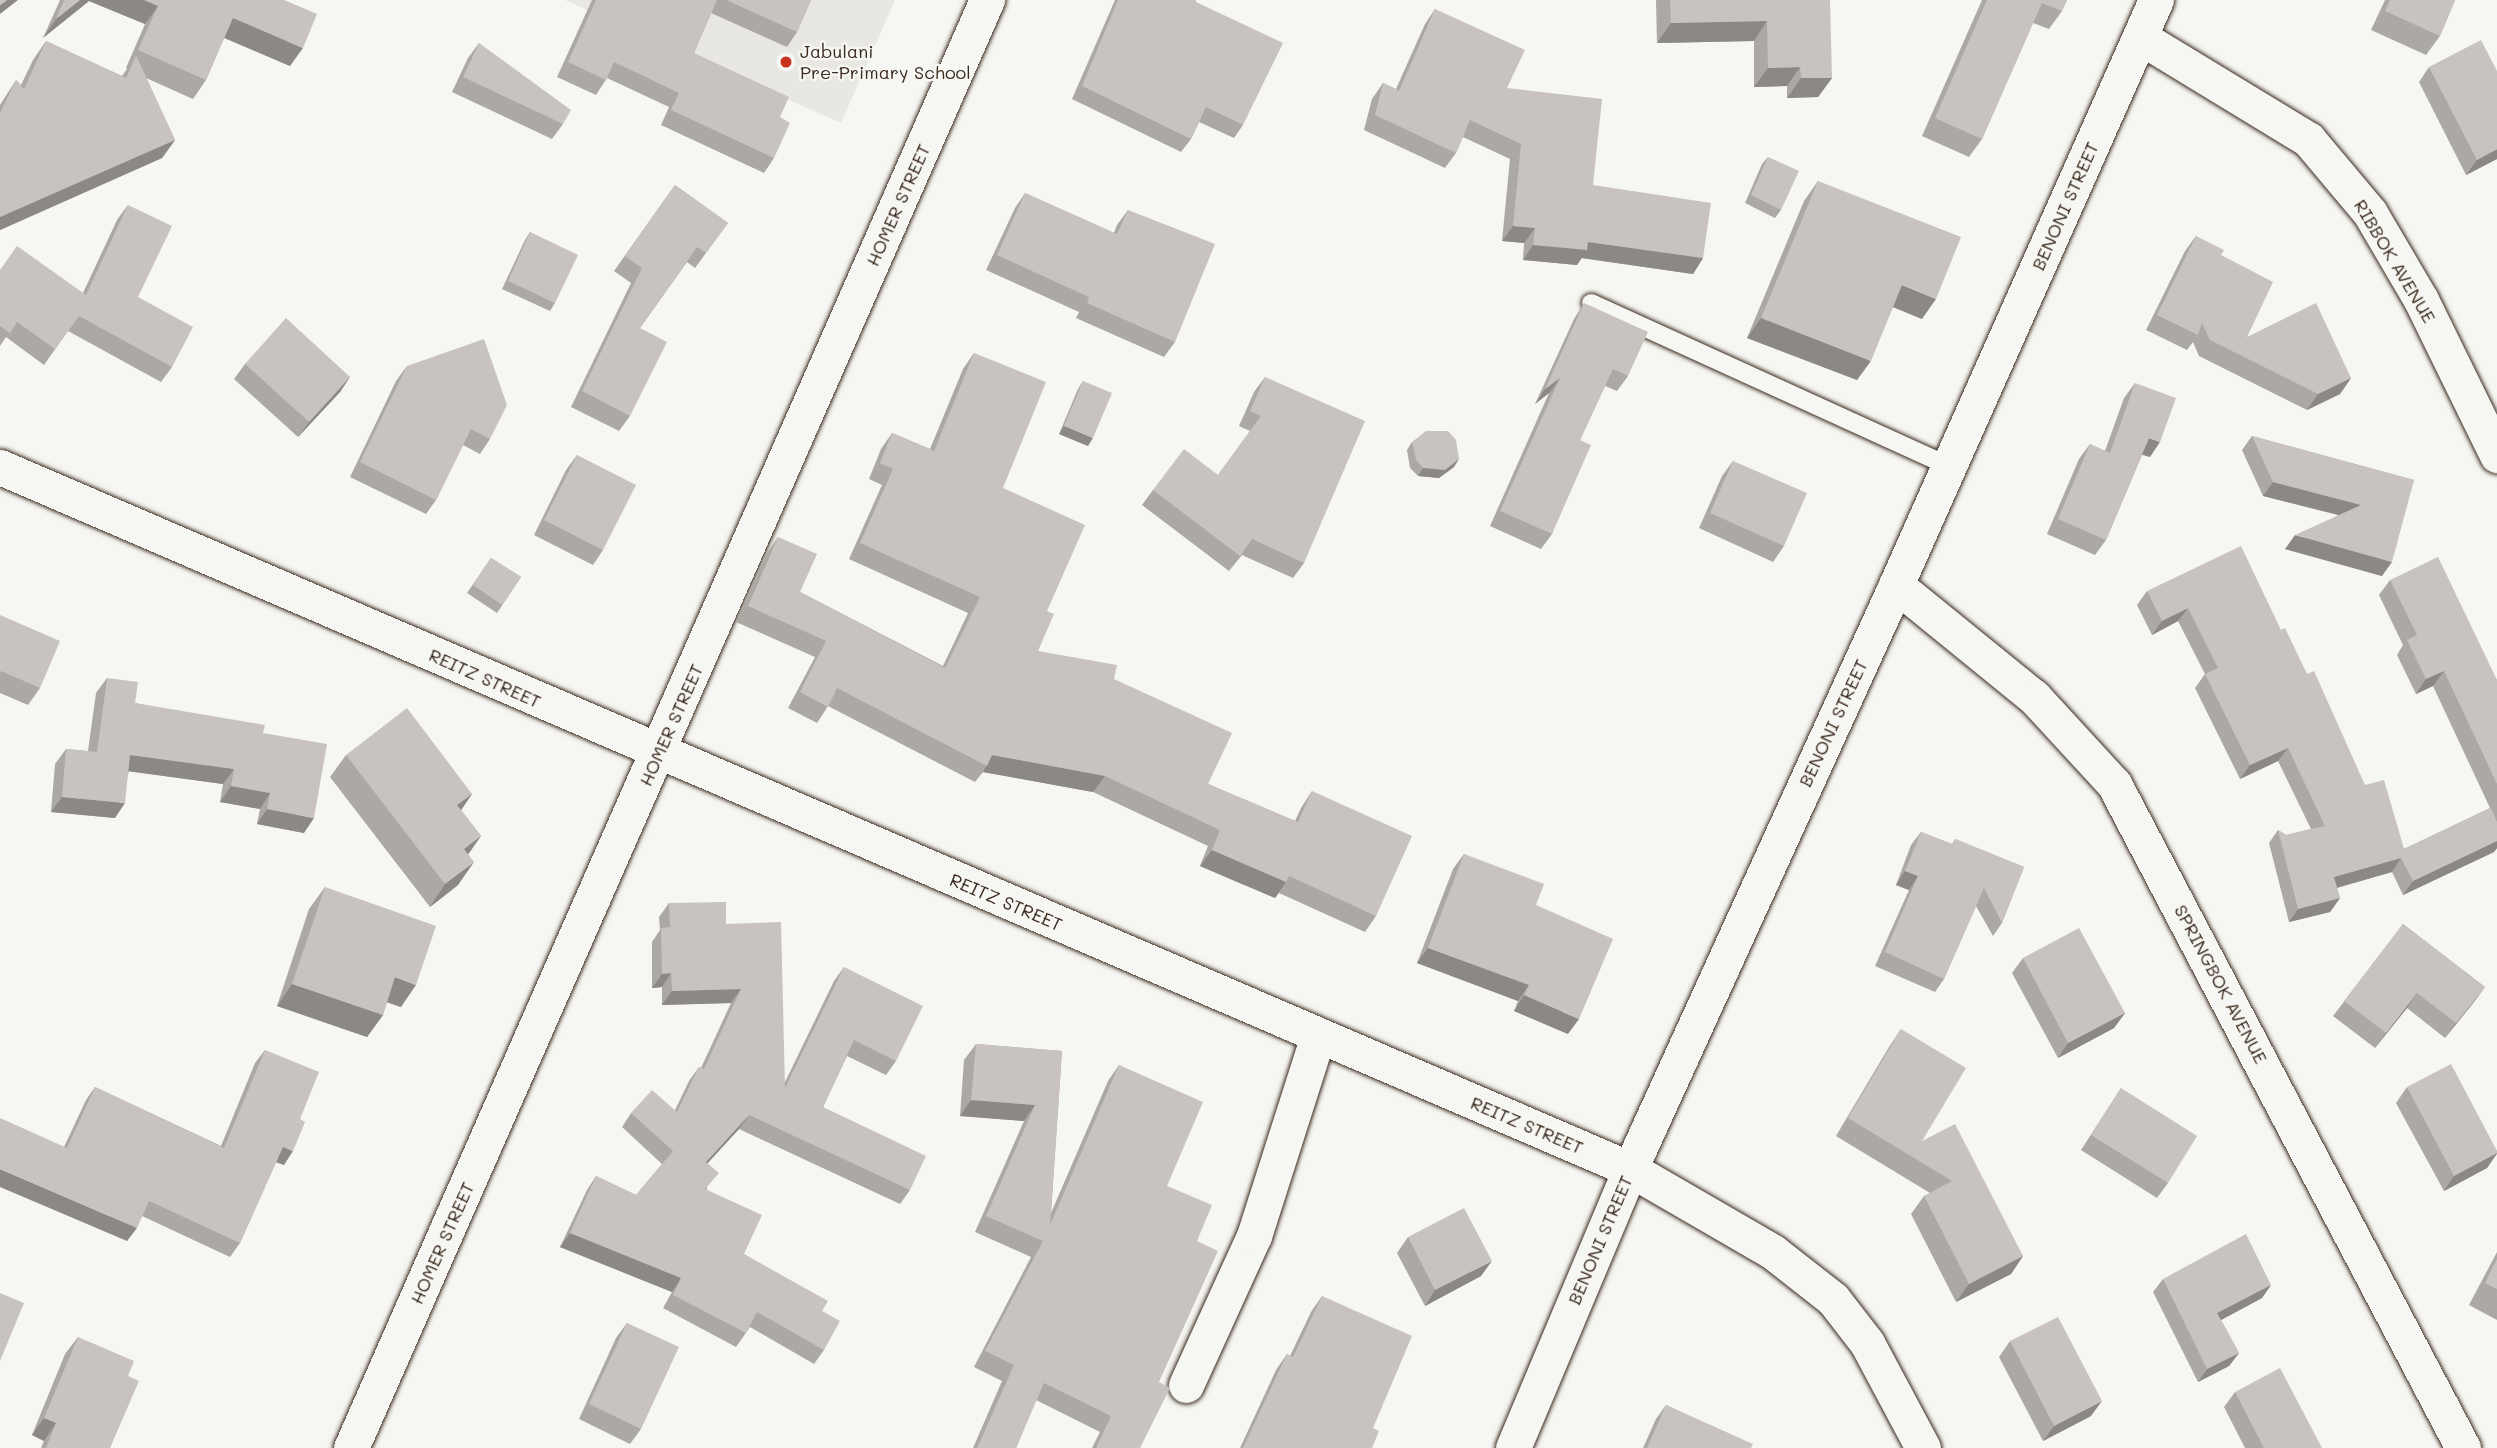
<!DOCTYPE html>
<html>
<head>
<meta charset="utf-8">
<style>
	body { margin:0 }
	#map { position:relative; width:2497px; height:1448px; overflow:hidden; background:#f6f6f2; font-family:Mali,sans-serif }
	div>[style] { position:absolute }
	[style*='--x'] { left:calc(var(--x)*1px); top:calc(var(--y)*1px); width:calc(var(--w)*1px); rotate:calc(var(--a)*1deg) }
	.built>* { inset:0; background:#e8e7e2 }
	.roads { filter:drop-shadow(0 0 2px #3b2a1e) drop-shadow(0 0 2px #3b2a1e) }
	.service>* { height:18px; margin:-9px; padding:0 9px; transform-origin:9px; border-radius:9px; background:#f6f6f2 }
	.minor>* { height:35px; margin:-17.5px; padding:0 17.5px; transform-origin:17.5px; border-radius:17.5px; background:#f6f6f2 }
	.wall>* { inset:0; background:#aca8a3 }
	.shaded-wall>* { inset:0; background:#8c8885 }
	.building>* { inset:0; background:#c8c3be }
	.dots>* { width:19px; height:19px; translate:-50% -50%; box-sizing:border-box; border:4px solid #f6f6f2; border-radius:50% }
	span { translate:-50% -50%; white-space:nowrap; text-align:center; line-height:1.15; -webkit-text-stroke:5px #f6f6f2; paint-order:stroke }
	.poi-label { font-size:18px; color:#3b2a1e }
	.left { translate:0 -50%; text-align:left }
	.street-label { font-size:18px; color:#3b2a1e }
</style>
</head>
<body>
<div id="map">
	<div class="built">
		<i style="clip-path:polygon(565px 0,895px 0,841px 123px)"></i>
	</div>
	<div class="roads">
		<div class="service">
			<i style="--x:1591;--y:303;--w:393;--a:24.5"></i>
		</div>
		<div class="minor">
			<i style="--x:2140;--y:37;--w:197;--a:31.3"></i>
			<i style="--x:2308;--y:139;--w:97;--a:50"></i>
			<i style="--x:2370;--y:213;--w:101;--a:59.6"></i>
			<i style="--x:2421;--y:300;--w:173;--a:63.9"></i>
			<i style="--x:0;--y:467;--w:1775;--a:23.3"></i>
			<i style="--x:1630;--y:1169;--w:165;--a:30.1"></i>
			<i style="--x:1773;--y:1252;--w:76;--a:38.1"></i>
			<i style="--x:1833;--y:1299;--w:56;--a:52.3"></i>
			<i style="--x:1867;--y:1343;--w:119;--a:61.9"></i>
			<i style="--x:1896;--y:585;--w:178;--a:39.1"></i>
			<i style="--x:2034;--y:697;--w:118;--a:47.4"></i>
			<i style="--x:2114;--y:784;--w:750;--a:62.27"></i>
			<i style="--x:1186;--y:1385;--w:164;--a:-65.5"></i>
			<i style="--x:1254;--y:1236;--w:211;--a:-72.3"></i>
			<i style="--x:351;--y:1448;--w:1582;--a:-66.29"></i>
			<i style="--x:1513;--y:1448;--w:303;--a:-67.2"></i>
			<i style="--x:1630;--y:1169;--w:642;--a:-65.51"></i>
			<i style="--x:1896;--y:585;--w:640;--a:-66.04"></i>
		</div>
	</div>
	<div class="wall">
		<i style="clip-path:polygon(60px 0,284px 0,290px 66px,224px 38px,206px 80px,193px 99px,146px 78px,175px 140px,162px 158px,0 230px,0 105px,16px 80px,21px 85px,33px 60px,46px 41px,122px 76px,127px 69px,126px 68px,145px 24px,89px 1px,43px 38px)"></i>
		<i style="clip-path:polygon(592px 0,811px 0,797px 32px,787px 47px,711px 13px,694px 53px,780px 117px,774px 158px,764px 173px,661px 125px,669px 107px,607px 78px,596px 95px,557px 77px)"></i>
		<i style="clip-path:polygon(1115px 0,1196px 0,1196px 2px,1243px 125px,1234px 138px,1199px 122px,1191px 139px,1181px 152px,1072px 99px)"></i>
		<i style="clip-path:polygon(1656px 0,1773px 0,1832px 78px,1818px 97px,1787px 98px,1787px 86px,1754px 87px,1754px 41px,1657px 43px)"></i>
		<i style="clip-path:polygon(1981px 0,2067px 0,2062px 11px,2049px 29px,2033px 23px,1982px 139px,1969px 157px,1922px 136px,1982px 0)"></i>
		<i style="clip-path:polygon(2385px 0,2455px 0,2440px 36px,2426px 55px,2371px 30px)"></i>
		<i style="clip-path:polygon(1435px 9px,1593px 185px,1703px 258px,1693px 274px,1581px 258px,1577px 265px,1523px 260px,1524px 243px,1502px 241px,1510px 159px,1463px 137px,1456px 153px,1445px 168px,1364px 130px,1372px 99px,1383px 83px,1396px 89px,1425px 24px)"></i>
		<i style="clip-path:polygon(479px 43px,563px 124px,552px 139px,452px 92px,468px 58px)"></i>
		<i style="clip-path:polygon(2429px 67px,2497px 159px,2466px 175px,2419px 82px)"></i>
		<i style="clip-path:polygon(1768px 157px,1781px 210px,1775px 218px,1745px 203px,1762px 164px)"></i>
		<i style="clip-path:polygon(1818px 181px,1922px 319px,1893px 307px,1857px 380px,1747px 338px,1804px 201px)"></i>
		<i style="clip-path:polygon(675px 185px,728px 223px,695px 268px,687px 262px,640px 328px,630px 416px,619px 431px,571px 407px,631px 283px,614px 271px)"></i>
		<i style="clip-path:polygon(1025px 193px,1114px 233px,1117px 225px,1128px 210px,1175px 342px,1164px 357px,1076px 318px,1079px 312px,986px 270px,1015px 208px)"></i>
		<i style="clip-path:polygon(128px 205px,138px 297px,172px 367px,161px 382px,68px 331px,44px 365px,6px 337px,0 346px,0 270px,83px 293px,117px 220px)"></i>
		<i style="clip-path:polygon(530px 232px,555px 303px,550px 311px,502px 289px,525px 240px)"></i>
		<i style="clip-path:polygon(2196px 236px,2221px 255px,2247px 337px,2351px 378px,2340px 394px,2307px 410px,2199px 356px,2193px 342px,2187px 350px,2146px 330px,2185px 251px)"></i>
		<i style="clip-path:polygon(1584px 303px,1628px 376px,1617px 391px,1605px 386px,1580px 440px,1552px 534px,1541px 549px,1490px 526px,1549px 393px,1535px 404px,1574px 319px)"></i>
		<i style="clip-path:polygon(974px 353px,1003px 488px,1047px 611px,1038px 651px,1114px 679px,1208px 784px,1295px 821px,1301px 808px,1312px 791px,1376px 916px,1365px 932px,1279px 893px,1275px 898px,1200px 866px,1208px 846px,1093px 792px,983px 772px,975px 782px,828px 706px,817px 723px,788px 708px,815px 657px,736px 622px,767px 553px,778px 537px,800px 592px,943px 666px,968px 613px,849px 559px,882px 485px,869px 479px,881px 449px,892px 433px,930px 449px,963px 369px)"></i>
		<i style="clip-path:polygon(245px 364px,350px 377px,340px 392px,298px 437px,234px 379px)"></i>
		<i style="clip-path:polygon(407px 366px,490px 439px,480px 454px,463px 445px,436px 500px,426px 514px,350px 477px,396px 381px)"></i>
		<i style="clip-path:polygon(1265px 377px,1304px 563px,1293px 578px,1242px 555px,1229px 571px,1142px 505px,1153px 490px,1218px 475px,1250px 431px,1239px 426px,1254px 392px)"></i>
		<i style="clip-path:polygon(1083px 381px,1088px 446px,1059px 434px,1078px 389px)"></i>
		<i style="clip-path:polygon(2135px 383px,2150px 457px,2142px 455px,2106px 540px,2095px 555px,2047px 534px,2079px 459px,2090px 444px,2105px 451px,2124px 398px)"></i>
		<i style="clip-path:polygon(2252px 436px,2414px 480px,2382px 576px,2285px 549px,2338px 515px,2263px 496px,2242px 450px)"></i>
		<i style="clip-path:polygon(1412px 442px,1454px 467px,1439px 478px,1418px 476px,1410px 468px,1407px 450px)"></i>
		<i style="clip-path:polygon(577px 455px,603px 550px,593px 565px,534px 535px,566px 470px)"></i>
		<i style="clip-path:polygon(1733px 461px,1784px 546px,1773px 562px,1699px 528px,1722px 476px)"></i>
		<i style="clip-path:polygon(491px 558px,521px 577px,497px 613px,467px 593px)"></i>
		<i style="clip-path:polygon(2390px 580px,2497px 680px,2497px 848px,2494px 852px,2403px 895px,2392px 872px,2337px 888px,2340px 898px,2330px 912px,2289px 922px,2269px 843px,2278px 830px,2286px 835px,2311px 829px,2278px 761px,2240px 779px,2195px 688px,2205px 674px,2178px 621px,2152px 635px,2137px 605px,2147px 591px,2281px 630px,2307px 674px,2365px 785px,2404px 849px,2490px 808px,2433px 686px,2416px 694px,2397px 655px,2403px 645px,2379px 595px)"></i>
		<i style="clip-path:polygon(0 615px,40px 688px,28px 705px,0 693px)"></i>
		<i style="clip-path:polygon(107px 678px,135px 703px,263px 733px,304px 833px,257px 824px,260px 809px,220px 802px,223px 784px,129px 771px,115px 818px,51px 812px,55px 764px,66px 749px,88px 751px,96px 693px)"></i>
		<i style="clip-path:polygon(346px 755px,472px 794px,461px 810px,481px 836px,468px 855px,458px 885px,430px 907px,330px 777px)"></i>
		<i style="clip-path:polygon(1921px 832px,1952px 844px,1955px 839px,2024px 867px,2002px 923px,1993px 936px,1976px 906px,1944px 979px,1935px 992px,1875px 966px,1909px 890px,1896px 885px,1911px 845px)"></i>
		<i style="clip-path:polygon(1464px 854px,1536px 905px,1568px 1034px,1514px 1011px,1518px 1001px,1417px 963px,1453px 869px)"></i>
		<i style="clip-path:polygon(325px 887px,401px 1007px,387px 1002px,383px 1015px,367px 1037px,277px 1006px,309px 909px)"></i>
		<i style="clip-path:polygon(669px 903px,726px 924px,785px 1082px,834px 981px,844px 967px,896px 1061px,886px 1075px,847px 1056px,823px 1107px,910px 1190px,900px 1204px,739px 1129px,707px 1163px,707px 1190px,744px 1254px,822px 1311px,824px 1350px,814px 1364px,750px 1327px,736px 1347px,663px 1308px,672px 1292px,560px 1247px,587px 1190px,596px 1176px,636px 1195px,662px 1164px,622px 1127px,631px 1113px,675px 1110px,689px 1081px,699px 1067px,701px 1068px,731px 1003px,662px 1005px,662px 987px,652px 988px,652px 942px,660px 930px,659px 917px)"></i>
		<i style="clip-path:polygon(2403px 924px,2485px 987px,2445px 1038px,2407px 1008px,2375px 1048px,2333px 1016px)"></i>
		<i style="clip-path:polygon(2023px 958px,2125px 1013px,2114px 1028px,2058px 1058px,2012px 973px)"></i>
		<i style="clip-path:polygon(1901px 1029px,1922px 1141px,2023px 1256px,2011px 1274px,1956px 1302px,1911px 1214px,1924px 1196px,1930px 1193px,1836px 1136px,1889px 1047px)"></i>
		<i style="clip-path:polygon(976px 1044px,1062px 1051px,1051px 1213px,1108px 1081px,1119px 1065px,1167px 1186px,1197px 1241px,1140px 1448px,1092px 1448px,1100px 1432px,1036px 1400px,1016px 1448px,973px 1448px,1002px 1381px,974px 1367px,1031px 1257px,975px 1232px,1024px 1121px,960px 1116px,964px 1060px)"></i>
		<i style="clip-path:polygon(265px 1050px,300px 1119px,284px 1165px,276px 1162px,240px 1243px,230px 1257px,142px 1216px,127px 1241px,64px 1147px,86px 1100px,95px 1087px,221px 1146px,255px 1063px)"></i>
		<i style="clip-path:polygon(2407px 1087px,2497px 1151px,2497px 1154px,2487px 1168px,2444px 1191px,2396px 1103px)"></i>
		<i style="clip-path:polygon(2121px 1088px,2168px 1183px,2157px 1198px,2081px 1150px)"></i>
		<i style="clip-path:polygon(1408px 1237px,1481px 1276px,1425px 1306px,1397px 1253px)"></i>
		<i style="clip-path:polygon(2497px 1252px,2497px 1320px,2469px 1305px)"></i>
		<i style="clip-path:polygon(2163px 1279px,2271px 1285px,2262px 1298px,2221px 1320px,2239px 1353px,2229px 1366px,2198px 1382px,2153px 1292px)"></i>
		<i style="clip-path:polygon(1322px 1296px,1373px 1428px,1372px 1448px,1240px 1448px,1276px 1370px,1287px 1354px,1290px 1356px,1311px 1312px)"></i>
		<i style="clip-path:polygon(627px 1323px,641px 1429px,630px 1444px,579px 1419px,616px 1338px)"></i>
		<i style="clip-path:polygon(78px 1337px,128px 1376px,110px 1448px,41px 1448px,44px 1441px,32px 1435px,65px 1354px)"></i>
		<i style="clip-path:polygon(2010px 1341px,2091px 1416px,2043px 1441px,1999px 1357px)"></i>
		<i style="clip-path:polygon(2235px 1392px,2322px 1448px,2245px 1448px,2224px 1407px)"></i>
		<i style="clip-path:polygon(1666px 1405px,1751px 1448px,1643px 1448px,1656px 1419px)"></i>
	</div>
	<div class="shaded-wall">
		<i style="clip-path:polygon(7px 0,18px 0,0 14px,0 5px)"></i>
		<i style="clip-path:polygon(80px 0,144px 0,158px 6px,145px 24px,89px 1px,43px 38px,56px 19px)"></i>
		<i style="clip-path:polygon(233px 18px,303px 48px,290px 66px,220px 36px)"></i>
		<i style="clip-path:polygon(1767px 21px,1754px 41px,1657px 43px,1671px 23px)"></i>
		<i style="clip-path:polygon(1800px 67px,1787px 86px,1754px 87px,1768px 68px)"></i>
		<i style="clip-path:polygon(1801px 78px,1832px 78px,1818px 97px,1787px 98px)"></i>
		<i style="clip-path:polygon(175px 140px,162px 158px,0 230px,0 217px)"></i>
		<i style="clip-path:polygon(2497px 149px,2497px 159px,2466px 175px,2477px 160px)"></i>
		<i style="clip-path:polygon(1513px 226px,1535px 228px,1524px 243px,1502px 241px)"></i>
		<i style="clip-path:polygon(1588px 242px,1703px 258px,1693px 274px,1582px 258px,1577px 265px,1523px 260px,1533px 245px)"></i>
		<i style="clip-path:polygon(1902px 285px,1936px 299px,1922px 319px,1888px 305px)"></i>
		<i style="clip-path:polygon(1761px 318px,1871px 361px,1857px 380px,1747px 338px)"></i>
		<i style="clip-path:polygon(350px 377px,340px 392px,298px 437px,309px 422px)"></i>
		<i style="clip-path:polygon(1560px 378px,1549px 393px,1535px 404px,1545px 389px)"></i>
		<i style="clip-path:polygon(2351px 378px,2340px 394px,2307px 410px,2318px 394px)"></i>
		<i style="clip-path:polygon(1064px 426px,1093px 438px,1088px 446px,1059px 434px)"></i>
		<i style="clip-path:polygon(2149px 438px,2160px 442px,2150px 457px,2139px 453px)"></i>
		<i style="clip-path:polygon(1459px 459px,1454px 467px,1439px 478px,1418px 476px,1423px 468px)"></i>
		<i style="clip-path:polygon(2273px 482px,2361px 505px,2351px 518px,2263px 496px)"></i>
		<i style="clip-path:polygon(2295px 535px,2392px 562px,2382px 576px,2285px 549px)"></i>
		<i style="clip-path:polygon(2188px 608px,2178px 621px,2152px 635px,2162px 621px)"></i>
		<i style="clip-path:polygon(2444px 671px,2433px 686px,2416px 694px,2426px 679px)"></i>
		<i style="clip-path:polygon(2288px 748px,2278px 761px,2240px 779px,2250px 765px)"></i>
		<i style="clip-path:polygon(130px 755px,234px 769px,223px 784px,119px 770px)"></i>
		<i style="clip-path:polygon(992px 755px,1105px 776px,1093px 792px,983px 772px)"></i>
		<i style="clip-path:polygon(231px 786px,270px 793px,260px 809px,220px 802px)"></i>
		<i style="clip-path:polygon(472px 794px,457px 816px,457px 805px)"></i>
		<i style="clip-path:polygon(62px 797px,125px 803px,115px 818px,51px 812px)"></i>
		<i style="clip-path:polygon(267px 809px,314px 818px,304px 833px,257px 824px)"></i>
		<i style="clip-path:polygon(481px 836px,465px 858px,464px 849px)"></i>
		<i style="clip-path:polygon(2497px 841px,2497px 848px,2494px 852px,2403px 895px,2413px 881px)"></i>
		<i style="clip-path:polygon(1212px 850px,1286px 882px,1275px 898px,1200px 866px)"></i>
		<i style="clip-path:polygon(2401px 858px,2392px 872px,2325px 891px,2334px 877px)"></i>
		<i style="clip-path:polygon(474px 862px,458px 885px,430px 907px,445px 884px)"></i>
		<i style="clip-path:polygon(1905px 871px,1918px 876px,1909px 890px,1896px 885px)"></i>
		<i style="clip-path:polygon(2340px 898px,2330px 912px,2289px 922px,2298px 909px)"></i>
		<i style="clip-path:polygon(1428px 948px,1529px 985px,1518px 1001px,1417px 963px)"></i>
		<i style="clip-path:polygon(671px 973px,662px 987px,652px 988px,662px 974px)"></i>
		<i style="clip-path:polygon(395px 977px,416px 985px,401px 1007px,380px 1000px)"></i>
		<i style="clip-path:polygon(292px 984px,383px 1015px,367px 1037px,277px 1006px)"></i>
		<i style="clip-path:polygon(2485px 987px,2474px 1002px,2445px 1038px,2456px 1023px)"></i>
		<i style="clip-path:polygon(741px 989px,731px 1003px,662px 1005px,672px 991px)"></i>
		<i style="clip-path:polygon(2417px 993px,2407px 1008px,2375px 1048px,2386px 1033px)"></i>
		<i style="clip-path:polygon(1524px 995px,1579px 1019px,1568px 1034px,1514px 1011px)"></i>
		<i style="clip-path:polygon(2125px 1013px,2114px 1028px,2058px 1058px,2068px 1043px)"></i>
		<i style="clip-path:polygon(971px 1100px,1035px 1105px,1024px 1121px,960px 1116px)"></i>
		<i style="clip-path:polygon(749px 1115px,739px 1129px,696px 1176px,706px 1162px)"></i>
		<i style="clip-path:polygon(283px 1147px,293px 1151px,284px 1165px,273px 1161px)"></i>
		<i style="clip-path:polygon(2497px 1153px,2487px 1168px,2444px 1191px,2454px 1176px)"></i>
		<i style="clip-path:polygon(0 1169px,137px 1228px,127px 1241px,0 1187px)"></i>
		<i style="clip-path:polygon(570px 1233px,681px 1278px,672px 1292px,560px 1247px)"></i>
		<i style="clip-path:polygon(2023px 1256px,2011px 1274px,1956px 1302px,1969px 1284px)"></i>
		<i style="clip-path:polygon(1492px 1261px,1481px 1276px,1425px 1306px,1435px 1290px)"></i>
		<i style="clip-path:polygon(2271px 1285px,2262px 1298px,2208px 1327px,2217px 1313px)"></i>
		<i style="clip-path:polygon(2239px 1353px,2229px 1366px,2198px 1382px,2207px 1369px)"></i>
		<i style="clip-path:polygon(2102px 1401px,2091px 1416px,2043px 1441px,2054px 1426px)"></i>
		<i style="clip-path:polygon(44px 1418px,56px 1423px,44px 1441px,32px 1435px)"></i>
	</div>
	<div class="building">
		<i style="clip-path:polygon(0 0,7px 0,0 5px)"></i>
		<i style="clip-path:polygon(64px 0,80px 0,56px 19px)"></i>
		<i style="clip-path:polygon(144px 0,284px 0,317px 14px,303px 48px,233px 18px,206px 80px,138px 50px,158px 6px)"></i>
		<i style="clip-path:polygon(596px 0,717px 0,694px 53px,789px 97px,780px 117px,790px 123px,774px 158px,671px 110px,679px 93px,614px 62px,606px 80px,568px 62px)"></i>
		<i style="clip-path:polygon(726px 0,811px 0,797px 32px)"></i>
		<i style="clip-path:polygon(1118px 0,1196px 0,1196px 2px,1283px 43px,1243px 125px,1206px 107px,1191px 139px,1082px 86px)"></i>
		<i style="clip-path:polygon(1670px 0,1830px 0,1832px 78px,1801px 78px,1800px 67px,1768px 68px,1767px 21px,1671px 23px)"></i>
		<i style="clip-path:polygon(1987px 0,2067px 0,2062px 11px,2042px 3px,1982px 139px,1935px 118px)"></i>
		<i style="clip-path:polygon(2390px 0,2455px 0,2440px 36px,2385px 11px)"></i>
		<i style="clip-path:polygon(1435px 9px,1525px 50px,1507px 88px,1602px 99px,1593px 185px,1711px 203px,1703px 258px,1588px 242px,1587px 250px,1533px 245px,1535px 228px,1513px 226px,1521px 144px,1470px 120px,1456px 153px,1375px 115px,1383px 83px,1399px 91px)"></i>
		<i style="clip-path:polygon(2481px 40px,2497px 71px,2497px 149px,2477px 160px,2429px 67px)"></i>
		<i style="clip-path:polygon(46px 41px,126px 78px,136px 55px,175px 140px,0 217px,0 113px,16px 80px,24px 89px)"></i>
		<i style="clip-path:polygon(479px 43px,571px 110px,563px 124px,463px 77px)"></i>
		<i style="clip-path:polygon(1768px 157px,1799px 171px,1781px 210px,1751px 195px)"></i>
		<i style="clip-path:polygon(1818px 181px,1961px 237px,1936px 299px,1902px 285px,1871px 361px,1761px 318px)"></i>
		<i style="clip-path:polygon(675px 185px,728px 223px,706px 253px,697px 247px,640px 328px,667px 342px,630px 416px,582px 391px,642px 268px,625px 256px)"></i>
		<i style="clip-path:polygon(1025px 193px,1117px 234px,1128px 210px,1215px 244px,1175px 342px,1087px 303px,1089px 297px,997px 255px)"></i>
		<i style="clip-path:polygon(128px 205px,172px 226px,138px 297px,193px 327px,172px 367px,79px 316px,55px 349px,17px 322px,10px 333px,0 326px,0 270px,17px 246px,86px 295px)"></i>
		<i style="clip-path:polygon(530px 232px,578px 255px,555px 303px,508px 281px)"></i>
		<i style="clip-path:polygon(2196px 236px,2224px 250px,2221px 255px,2273px 282px,2247px 337px,2316px 303px,2351px 378px,2318px 394px,2210px 340px,2202px 323px,2198px 335px,2157px 315px)"></i>
		<i style="clip-path:polygon(1584px 303px,1648px 332px,1628px 376px,1613px 369px,1580px 440px,1591px 445px,1552px 534px,1500px 511px,1560px 378px,1545px 389px)"></i>
		<i style="clip-path:polygon(286px 318px,350px 377px,309px 422px,245px 364px)"></i>
		<i style="clip-path:polygon(484px 339px,507px 405px,490px 439px,471px 429px,436px 500px,360px 462px,407px 366px)"></i>
		<i style="clip-path:polygon(974px 353px,1046px 382px,1003px 488px,1085px 525px,1047px 611px,1054px 614px,1038px 651px,1117px 665px,1114px 679px,1232px 733px,1208px 784px,1298px 822px,1312px 791px,1412px 836px,1376px 916px,1289px 876px,1286px 882px,1212px 850px,1220px 830px,1105px 776px,992px 755px,987px 766px,837px 688px,828px 707px,800px 692px,826px 641px,748px 606px,778px 537px,817px 554px,800px 592px,945px 668px,980px 597px,860px 543px,893px 469px,880px 463px,892px 433px,934px 451px)"></i>
		<i style="clip-path:polygon(1265px 377px,1365px 421px,1304px 563px,1252px 539px,1240px 556px,1153px 490px,1184px 449px,1218px 475px,1261px 416px,1250px 411px)"></i>
		<i style="clip-path:polygon(1083px 381px,1112px 393px,1093px 438px,1064px 426px)"></i>
		<i style="clip-path:polygon(2135px 383px,2176px 398px,2160px 442px,2149px 438px,2106px 540px,2058px 519px,2090px 444px,2110px 453px)"></i>
		<i style="clip-path:polygon(1426px 431px,1448px 431px,1456px 440px,1459px 459px,1445px 470px,1423px 468px,1416px 460px,1412px 442px)"></i>
		<i style="clip-path:polygon(2252px 436px,2414px 480px,2392px 562px,2295px 535px,2361px 505px,2273px 482px)"></i>
		<i style="clip-path:polygon(577px 455px,636px 485px,603px 550px,544px 520px)"></i>
		<i style="clip-path:polygon(1733px 461px,1807px 493px,1784px 546px,1710px 513px)"></i>
		<i style="clip-path:polygon(2241px 546px,2281px 630px,2285px 628px,2307px 674px,2314px 671px,2365px 785px,2384px 780px,2404px 849px,2491px 808px,2497px 822px,2497px 841px,2413px 881px,2401px 858px,2334px 877px,2340px 898px,2298px 909px,2278px 830px,2286px 835px,2325px 826px,2288px 748px,2250px 765px,2205px 674px,2218px 668px,2188px 608px,2162px 621px,2147px 591px)"></i>
		<i style="clip-path:polygon(2438px 557px,2497px 680px,2497px 784px,2444px 671px,2426px 679px,2407px 640px,2417px 635px,2390px 580px)"></i>
		<i style="clip-path:polygon(491px 558px,521px 577px,502px 605px,473px 585px)"></i>
		<i style="clip-path:polygon(0 615px,60px 641px,40px 688px,1px 671px,0 673px)"></i>
		<i style="clip-path:polygon(107px 678px,138px 682px,135px 703px,265px 725px,263px 733px,327px 744px,314px 818px,267px 809px,270px 793px,231px 786px,234px 769px,130px 755px,125px 803px,62px 797px,66px 749px,97px 752px)"></i>
		<i style="clip-path:polygon(407px 708px,472px 794px,457px 805px,481px 836px,464px 849px,474px 862px,445px 884px,346px 755px)"></i>
		<i style="clip-path:polygon(1921px 832px,1952px 844px,1955px 839px,2024px 867px,2002px 923px,1984px 888px,1944px 979px,1885px 952px,1918px 876px,1905px 871px)"></i>
		<i style="clip-path:polygon(1464px 854px,1544px 884px,1536px 905px,1613px 939px,1579px 1019px,1524px 995px,1529px 985px,1428px 948px)"></i>
		<i style="clip-path:polygon(325px 887px,436px 926px,416px 985px,395px 977px,383px 1015px,292px 984px)"></i>
		<i style="clip-path:polygon(726px 902px,726px 924px,781px 922px,785px 1088px,844px 967px,923px 1006px,896px 1061px,854px 1040px,823px 1107px,926px 1156px,910px 1190px,749px 1115px,706px 1162px,719px 1173px,705px 1189px,762px 1215px,744px 1254px,828px 1301px,822px 1311px,840px 1321px,824px 1350px,757px 1312px,746px 1333px,673px 1295px,681px 1278px,570px 1233px,596px 1176px,636px 1195px,673px 1151px,631px 1113px,652px 1090px,677px 1112px,699px 1067px,704px 1069px,741px 989px,672px 991px,671px 973px,662px 974px,661px 928px,670px 927px,669px 903px)"></i>
		<i style="clip-path:polygon(2403px 924px,2485px 987px,2456px 1023px,2417px 993px,2386px 1033px,2344px 1001px)"></i>
		<i style="clip-path:polygon(2079px 928px,2125px 1013px,2068px 1043px,2023px 958px)"></i>
		<i style="clip-path:polygon(1901px 1029px,1966px 1068px,1922px 1141px,1955px 1124px,2023px 1256px,1969px 1284px,1924px 1196px,1952px 1181px,1848px 1118px)"></i>
		<i style="clip-path:polygon(976px 1044px,1062px 1051px,1050px 1225px,1119px 1065px,1203px 1102px,1167px 1186px,1212px 1205px,1197px 1241px,1218px 1251px,1159px 1382px,1170px 1388px,1140px 1448px,1096px 1448px,1111px 1416px,1044px 1383px,1016px 1448px,977px 1448px,1014px 1365px,985px 1351px,1043px 1241px,986px 1216px,1035px 1105px,971px 1100px)"></i>
		<i style="clip-path:polygon(265px 1050px,319px 1072px,300px 1119px,305px 1122px,293px 1151px,283px 1147px,240px 1243px,149px 1201px,137px 1228px,0 1169px,0 1118px,67px 1148px,95px 1087px,224px 1148px)"></i>
		<i style="clip-path:polygon(2451px 1064px,2497px 1151px,2497px 1153px,2454px 1176px,2407px 1087px)"></i>
		<i style="clip-path:polygon(2121px 1088px,2197px 1136px,2168px 1183px,2091px 1135px)"></i>
		<i style="clip-path:polygon(1464px 1208px,1492px 1261px,1435px 1290px,1408px 1237px)"></i>
		<i style="clip-path:polygon(2246px 1234px,2271px 1285px,2217px 1313px,2239px 1353px,2207px 1369px,2163px 1279px)"></i>
		<i style="clip-path:polygon(2497px 1259px,2497px 1289px,2485px 1283px)"></i>
		<i style="clip-path:polygon(0 1293px,24px 1303px,0 1361px)"></i>
		<i style="clip-path:polygon(1322px 1296px,1412px 1336px,1373px 1428px,1379px 1431px,1372px 1448px,1243px 1448px,1287px 1354px,1293px 1357px)"></i>
		<i style="clip-path:polygon(2058px 1317px,2102px 1401px,2054px 1426px,2010px 1341px)"></i>
		<i style="clip-path:polygon(627px 1323px,679px 1347px,641px 1429px,589px 1404px)"></i>
		<i style="clip-path:polygon(78px 1337px,134px 1361px,128px 1376px,139px 1381px,110px 1448px,46px 1448px,56px 1423px,44px 1418px)"></i>
		<i style="clip-path:polygon(2280px 1368px,2322px 1448px,2264px 1448px,2235px 1392px)"></i>
		<i style="clip-path:polygon(1666px 1405px,1753px 1444px,1751px 1448px,1647px 1448px)"></i>
	</div>
	<div class="dots">
		<i style="left:786px;top:62px;background:#c8321e"></i>
	</div>
	<div class="poi-label">
		<span class="left" style="left:800px;top:62px">Jabulani<br>Pre-Primary School</span>
	</div>
	<div class="street-label">
		<span style="left:898px;top:205px;rotate:-66deg">HOMER STREET</span>
		<span style="left:2065px;top:206px;rotate:-66deg">BENONI STREET</span>
		<span style="left:2395px;top:261px;rotate:59deg">RIBBOK AVENUE</span>
		<span style="left:485px;top:678px;rotate:24deg">REITZ STREET</span>
		<span style="left:1833px;top:723px;rotate:-65deg">BENONI STREET</span>
		<span style="left:671px;top:725px;rotate:-66deg">HOMER STREET</span>
		<span style="left:1006px;top:902px;rotate:23deg">REITZ STREET</span>
		<span style="left:2221px;top:984px;rotate:62deg">SPRINGBOK AVENUE</span>
		<span style="left:1527px;top:1125px;rotate:23deg">REITZ STREET</span>
		<span style="left:1600px;top:1240px;rotate:-67deg">BENONI STREET</span>
		<span style="left:442px;top:1243px;rotate:-66deg">HOMER STREET</span>
	</div>
</div>
</body>
</html>
